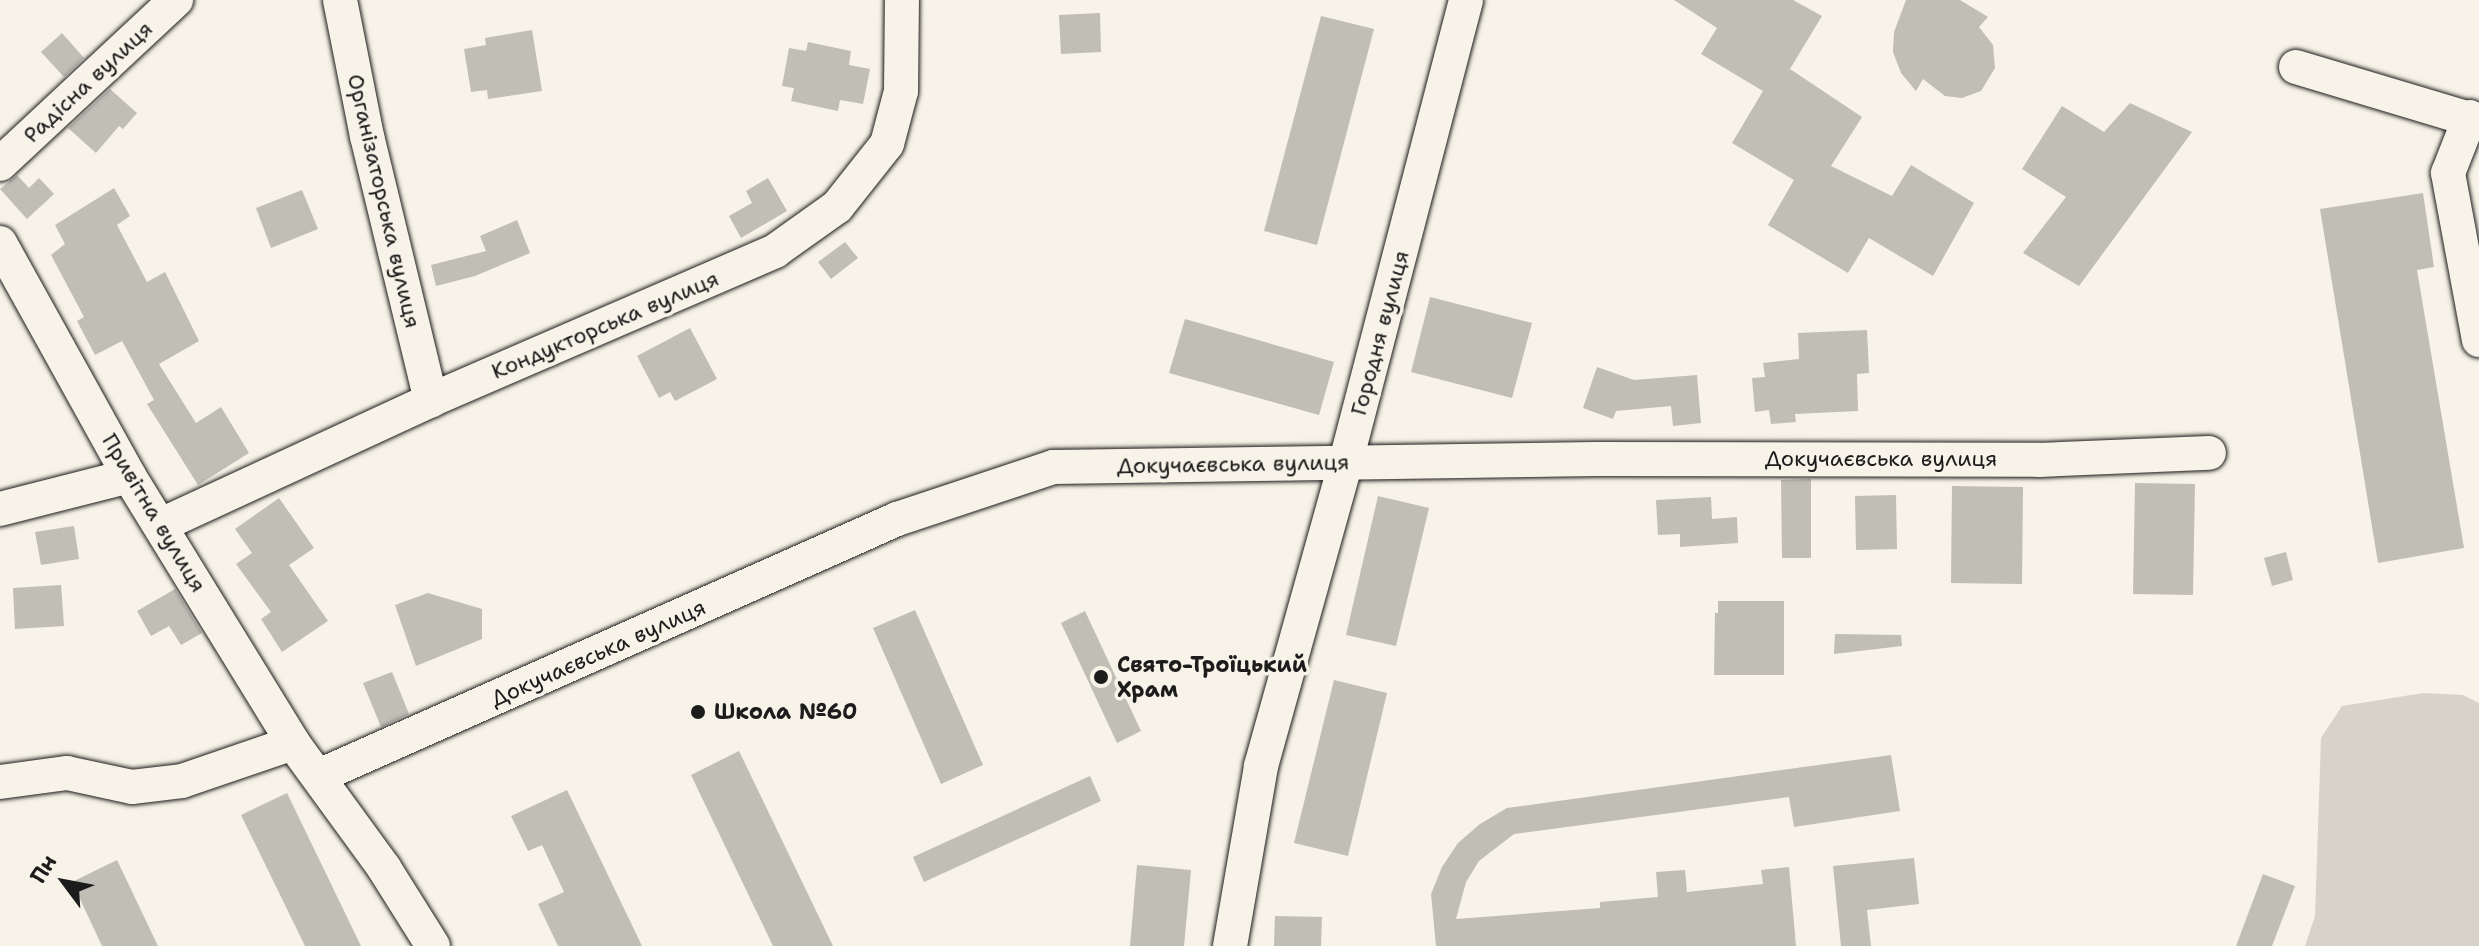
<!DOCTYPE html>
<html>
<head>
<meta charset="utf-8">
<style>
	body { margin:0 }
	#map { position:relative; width:2479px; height:946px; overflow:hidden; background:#f7f3e8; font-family:"Shantell Sans",sans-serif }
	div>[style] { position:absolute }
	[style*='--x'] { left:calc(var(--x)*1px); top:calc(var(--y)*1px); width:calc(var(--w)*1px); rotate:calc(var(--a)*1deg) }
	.green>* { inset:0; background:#d7d3cb }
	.building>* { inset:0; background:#c0beb5 }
	.roads { filter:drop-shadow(0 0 2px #1c1c1c) drop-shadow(0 0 2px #1c1c1c) }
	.minor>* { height:34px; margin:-17px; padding:0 17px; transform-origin:17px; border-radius:17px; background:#f7f3e8 }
	.dots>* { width:22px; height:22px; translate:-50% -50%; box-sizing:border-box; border:4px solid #f7f3e8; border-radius:50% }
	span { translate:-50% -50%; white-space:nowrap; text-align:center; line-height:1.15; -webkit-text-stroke:7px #f7f3e8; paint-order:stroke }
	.street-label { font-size:22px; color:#1c1c1c }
	.poi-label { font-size:22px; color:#1c1c1c; font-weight:700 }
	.left { translate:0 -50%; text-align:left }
	.north { position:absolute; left:24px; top:842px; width:80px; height:80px; -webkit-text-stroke:6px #f7f3e8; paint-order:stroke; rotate:302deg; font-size:22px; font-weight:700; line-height:32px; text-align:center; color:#1c1c1c }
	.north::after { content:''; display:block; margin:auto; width:28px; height:36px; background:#1c1c1c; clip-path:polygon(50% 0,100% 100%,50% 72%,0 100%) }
</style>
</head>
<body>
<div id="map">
	<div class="green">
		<i style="clip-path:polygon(2423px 693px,2463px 695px,2479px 703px,2479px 946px,2305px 946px,2315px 916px,2321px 738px,2342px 706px)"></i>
	</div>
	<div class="building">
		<i style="clip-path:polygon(1674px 0,1793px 0,1822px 16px,1790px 69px,1862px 117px,1831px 166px,1892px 196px,1911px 165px,1974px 203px,1933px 276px,1869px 238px,1848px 273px,1768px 225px,1794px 180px,1732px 143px,1763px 91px,1701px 54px,1717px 28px)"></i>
		<i style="clip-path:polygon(1906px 0,1960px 0,1988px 17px,1979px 27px,1993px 45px,1995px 68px,1981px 91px,1962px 98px,1945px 96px,1923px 79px,1916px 91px,1901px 73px,1893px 52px,1894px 32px)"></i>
		<i style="clip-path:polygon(1100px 13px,1101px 52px,1061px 54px,1059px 15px)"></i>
		<i style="clip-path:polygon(1321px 16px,1374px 29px,1317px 245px,1264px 231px)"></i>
		<i style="clip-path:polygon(532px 30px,542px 91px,488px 99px,487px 90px,471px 92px,464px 49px,486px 45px,485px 38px)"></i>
		<i style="clip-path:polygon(62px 33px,84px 58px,64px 77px,41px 52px)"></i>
		<i style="clip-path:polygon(808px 42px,851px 51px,849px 65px,870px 69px,863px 104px,840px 100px,838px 111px,791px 101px,794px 88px,782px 86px,789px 48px,806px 51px)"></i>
		<i style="clip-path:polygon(110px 89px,137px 113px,123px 129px,119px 126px,96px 153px,68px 128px)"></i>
		<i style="clip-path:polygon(2130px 103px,2192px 132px,2079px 286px,2023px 253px,2066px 197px,2022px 169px,2062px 106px,2104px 132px)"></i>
		<i style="clip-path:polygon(17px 175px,29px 188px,39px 178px,54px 194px,27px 219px,0 189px)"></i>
		<i style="clip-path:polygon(768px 178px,787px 211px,741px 238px,729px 216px,752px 203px,746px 191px)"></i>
		<i style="clip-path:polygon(114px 188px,130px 216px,117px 225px,147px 282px,165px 272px,199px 341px,159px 364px,196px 423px,221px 407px,249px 453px,198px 485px,147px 404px,154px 400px,122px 341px,95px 355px,77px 321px,84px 317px,51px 255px,65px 244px,55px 225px)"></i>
		<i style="clip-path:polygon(302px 190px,318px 229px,271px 248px,256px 208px)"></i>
		<i style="clip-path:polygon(2423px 193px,2434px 267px,2417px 270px,2464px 548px,2378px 563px,2320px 209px)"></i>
		<i style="clip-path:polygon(517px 220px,530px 253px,475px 276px,436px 286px,431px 265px,486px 251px,480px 236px)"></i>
		<i style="clip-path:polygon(845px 242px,858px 258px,831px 279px,818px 262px)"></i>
		<i style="clip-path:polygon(1430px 297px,1532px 323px,1512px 398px,1411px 372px)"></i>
		<i style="clip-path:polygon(1185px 319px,1334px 362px,1319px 415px,1169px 373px)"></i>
		<i style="clip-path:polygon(690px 328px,717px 379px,675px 401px,670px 392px,659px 398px,637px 356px)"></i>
		<i style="clip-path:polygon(1867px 330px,1869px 373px,1857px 374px,1858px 411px,1795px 414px,1796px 422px,1771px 424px,1769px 410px,1755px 412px,1752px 378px,1765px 377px,1763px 363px,1799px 359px,1798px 333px)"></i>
		<i style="clip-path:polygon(1597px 367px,1634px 380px,1697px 375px,1701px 423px,1673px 426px,1671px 406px,1616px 411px,1613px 419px,1583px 408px)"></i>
		<i style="clip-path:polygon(1811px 479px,1811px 558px,1782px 558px,1781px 480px)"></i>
		<i style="clip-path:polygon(2135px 483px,2195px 484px,2193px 595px,2133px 594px)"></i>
		<i style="clip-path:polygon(1952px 486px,2023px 487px,2022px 584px,1951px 583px)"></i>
		<i style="clip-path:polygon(1896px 495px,1897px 549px,1856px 550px,1855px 496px)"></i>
		<i style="clip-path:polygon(1378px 496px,1429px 508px,1396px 646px,1346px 635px)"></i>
		<i style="clip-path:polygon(1711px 497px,1712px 519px,1737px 517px,1738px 543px,1680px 547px,1680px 534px,1658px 535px,1656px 500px)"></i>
		<i style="clip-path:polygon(279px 498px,314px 548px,289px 565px,328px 621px,282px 652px,261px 619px,271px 612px,236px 564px,252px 553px,235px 529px)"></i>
		<i style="clip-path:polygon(74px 526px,79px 559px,41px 565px,35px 532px)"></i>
		<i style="clip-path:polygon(2286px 552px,2293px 580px,2272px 586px,2264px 558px)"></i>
		<i style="clip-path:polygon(61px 585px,64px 626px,15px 629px,13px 588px)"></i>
		<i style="clip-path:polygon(175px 589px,202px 633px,181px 645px,169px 626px,151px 636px,137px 611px)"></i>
		<i style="clip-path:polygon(428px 593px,482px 609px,482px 639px,416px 666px,395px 605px)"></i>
		<i style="clip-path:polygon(1718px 601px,1784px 601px,1784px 675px,1714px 675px,1715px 613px,1718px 613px)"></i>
		<i style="clip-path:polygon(915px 610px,983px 765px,941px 784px,873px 628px)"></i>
		<i style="clip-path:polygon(1085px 611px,1141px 731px,1117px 743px,1061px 623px)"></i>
		<i style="clip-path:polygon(1835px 634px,1901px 635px,1902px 646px,1834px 654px)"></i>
		<i style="clip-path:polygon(392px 672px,409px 714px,381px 727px,363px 683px)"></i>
		<i style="clip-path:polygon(1334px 680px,1387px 693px,1348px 856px,1294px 843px)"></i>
		<i style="clip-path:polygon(739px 751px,833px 946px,773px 946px,691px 775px)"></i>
		<i style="clip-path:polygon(1891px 755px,1900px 811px,1794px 827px,1789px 797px,1514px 834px,1479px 861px,1466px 882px,1456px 919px,1600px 908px,1600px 902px,1658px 897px,1656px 872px,1685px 870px,1687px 892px,1763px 884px,1761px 870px,1789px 867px,1796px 946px,1436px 946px,1431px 894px,1442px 867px,1458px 843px,1480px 824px,1507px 808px)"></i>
		<i style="clip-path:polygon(1090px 776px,1101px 801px,924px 882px,913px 857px)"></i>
		<i style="clip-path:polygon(567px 790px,642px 946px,558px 946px,538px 904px,564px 892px,542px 845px,528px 851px,511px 816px)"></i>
		<i style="clip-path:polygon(287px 793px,361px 946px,305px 946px,241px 815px)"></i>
		<i style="clip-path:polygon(1914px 858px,1919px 904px,1867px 910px,1871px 946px,1841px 946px,1833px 866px)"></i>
		<i style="clip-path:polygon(117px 860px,158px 946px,102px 946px,72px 882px)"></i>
		<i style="clip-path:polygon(1137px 865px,1191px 870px,1184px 946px,1130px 946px)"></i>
		<i style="clip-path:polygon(2263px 874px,2295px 886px,2272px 946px,2236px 946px)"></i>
		<i style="clip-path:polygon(1275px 916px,1322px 917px,1321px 946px,1274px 946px)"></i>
	</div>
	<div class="roads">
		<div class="minor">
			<i style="--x:340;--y:0;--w:139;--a:78.8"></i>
			<i style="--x:367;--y:136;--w:272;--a:76.4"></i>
			<i style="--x:2296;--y:67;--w:191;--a:16.7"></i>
			<i style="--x:2470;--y:117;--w:60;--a:111.4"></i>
			<i style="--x:2448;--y:173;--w:170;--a:79.5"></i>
			<i style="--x:0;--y:164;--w:241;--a:-43"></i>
			<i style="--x:0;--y:243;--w:266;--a:61"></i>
			<i style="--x:129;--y:476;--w:313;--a:58.4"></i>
			<i style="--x:293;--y:743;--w:155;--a:53.9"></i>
			<i style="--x:384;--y:868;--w:92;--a:57.9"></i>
			<i style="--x:0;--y:509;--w:133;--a:-14.3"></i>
			<i style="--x:161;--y:525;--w:298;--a:-24.8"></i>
			<i style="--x:431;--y:400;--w:375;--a:-23.4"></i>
			<i style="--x:775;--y:251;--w:76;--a:-35.4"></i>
			<i style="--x:837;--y:207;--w:80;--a:-51.6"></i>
			<i style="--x:887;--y:144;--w:55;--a:-75.2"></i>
			<i style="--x:901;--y:91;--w:91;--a:-89.4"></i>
			<i style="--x:319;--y:776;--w:633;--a:-23.97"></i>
			<i style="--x:897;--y:519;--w:164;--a:-18.4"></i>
			<i style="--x:1053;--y:467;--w:544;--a:-0.84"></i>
			<i style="--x:1597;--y:459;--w:442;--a:0.1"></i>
			<i style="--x:2039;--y:460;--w:170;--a:-2.4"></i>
			<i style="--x:0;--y:782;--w:68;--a:-7.7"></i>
			<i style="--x:67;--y:773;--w:66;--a:12.2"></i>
			<i style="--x:132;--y:787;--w:50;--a:-6.8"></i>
			<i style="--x:182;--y:781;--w:117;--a:-18.9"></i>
			<i style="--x:1230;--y:946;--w:183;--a:-80.2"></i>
			<i style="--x:1261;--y:766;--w:317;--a:-74.4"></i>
			<i style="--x:1346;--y:461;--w:476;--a:-75.4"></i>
		</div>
	</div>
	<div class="dots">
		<i style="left:1101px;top:677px;background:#1c1c1c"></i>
		<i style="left:698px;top:712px;background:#1c1c1c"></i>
	</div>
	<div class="street-label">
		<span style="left:88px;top:82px;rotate:-43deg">Радісна вулиця</span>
		<span style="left:384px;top:201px;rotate:77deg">Організаторська вулиця</span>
		<span style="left:605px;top:325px;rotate:-23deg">Кондукторська вулиця</span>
		<span style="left:1380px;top:333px;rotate:-75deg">Городня вулиця</span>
		<span style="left:1881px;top:459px">Докучаєвська вулиця</span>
		<span style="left:1233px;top:464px;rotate:-1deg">Докучаєвська вулиця</span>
		<span style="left:154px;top:513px;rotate:59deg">Привітна вулиця</span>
		<span style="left:598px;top:653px;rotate:-24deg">Докучаєвська вулиця</span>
	</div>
	<div class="poi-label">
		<span class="left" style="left:1117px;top:677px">Свято-Троїцький<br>Храм</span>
		<span class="left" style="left:714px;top:712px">Школа №60</span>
	</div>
	<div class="north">Пн</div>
</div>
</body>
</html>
